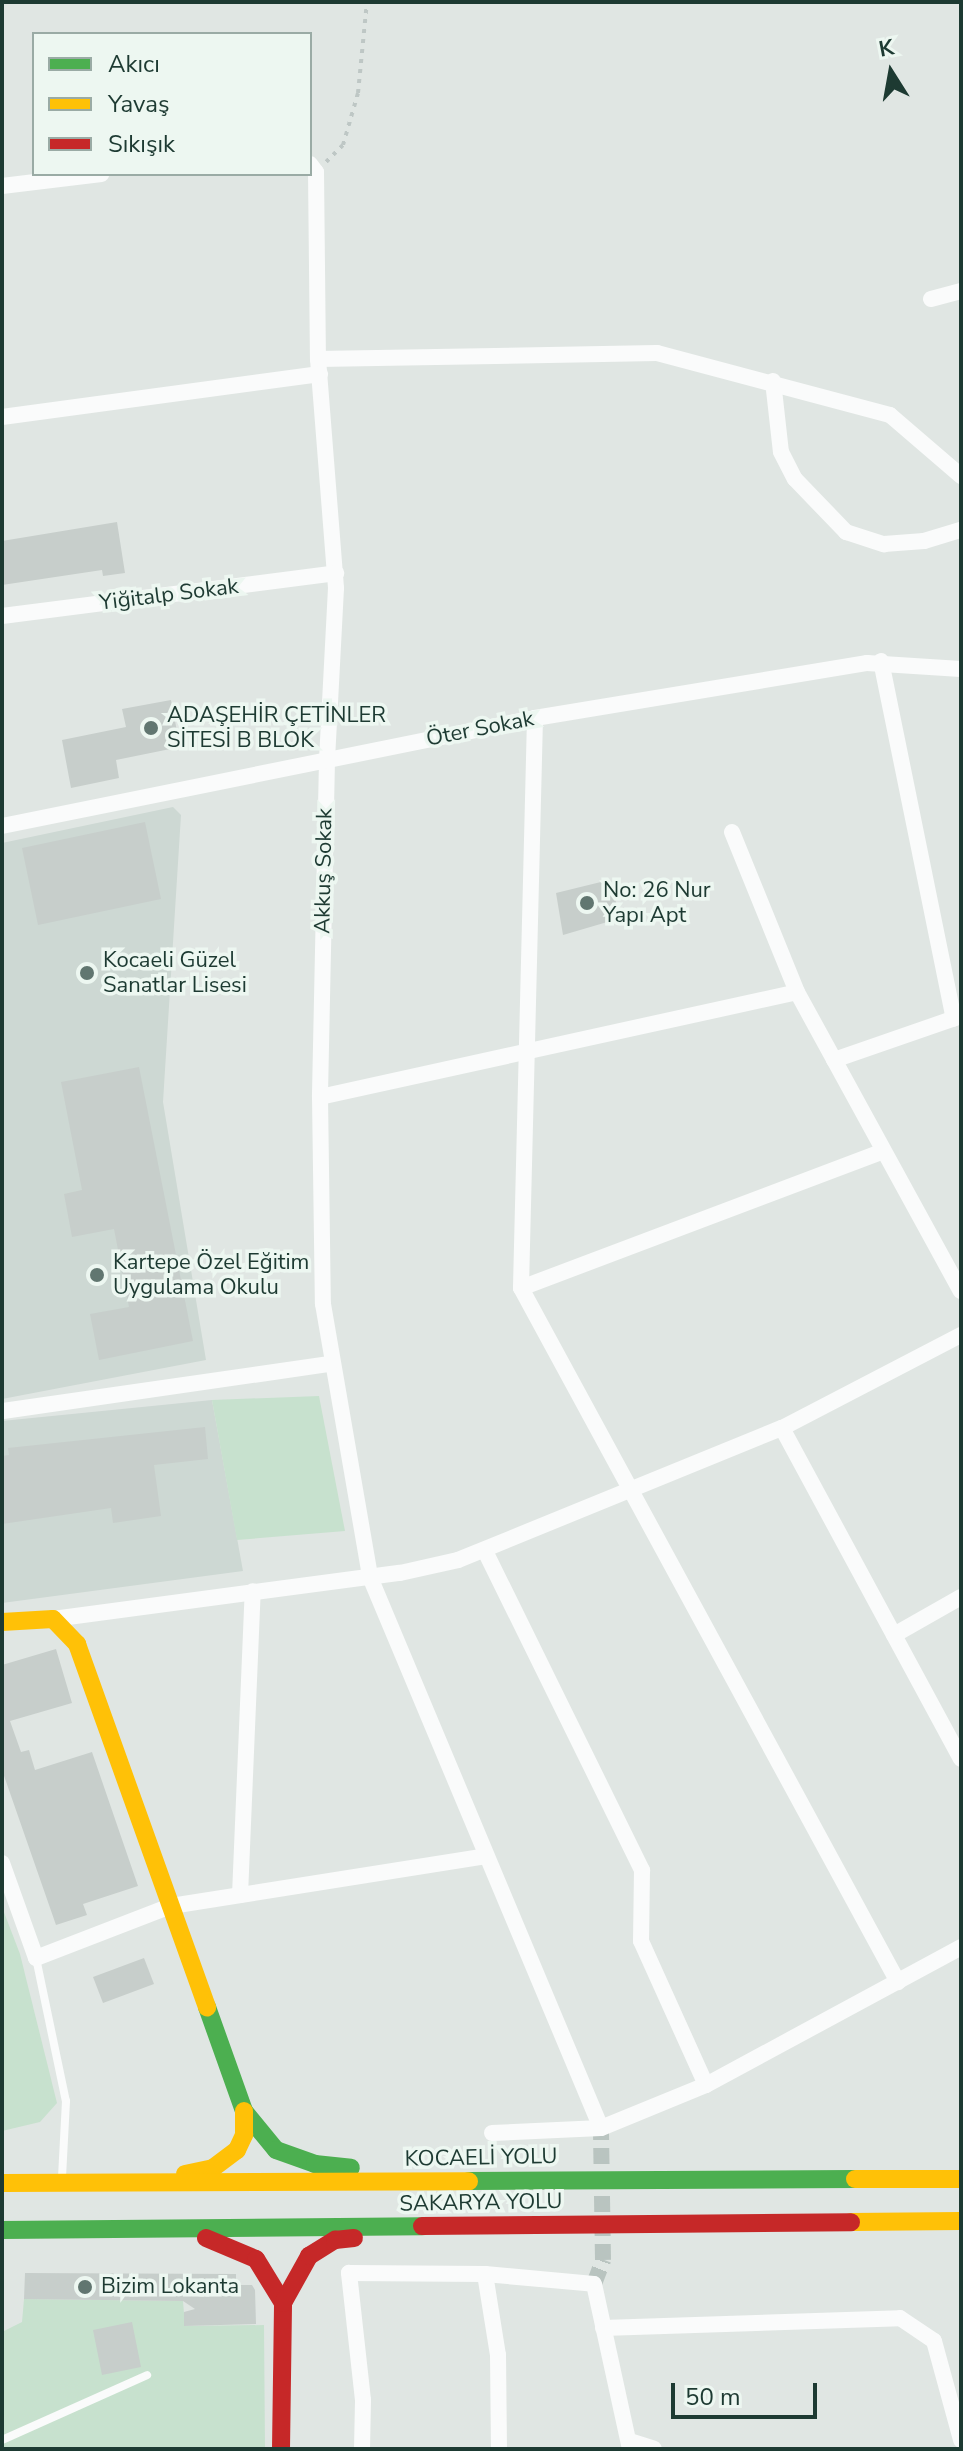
<!DOCTYPE html>
<html>
<head>
<meta charset="utf-8">
<style>
	body { margin:0 }
	#map { position:relative; width:963px; height:2451px; overflow:hidden; background:#e0e6e3; font-family:"Nunito Sans",sans-serif }
	div>[style] { position:absolute }
	[style*='--x'] { left:calc(var(--x)*1px); top:calc(var(--y)*1px); width:calc(var(--w)*1px); rotate:calc(var(--a)*1deg) }
	.built>* { inset:0; background:#cdd8d3 }
	.green>* { inset:0; background:#c7e1ce }
	.building>* { inset:0; background:#c7cecb }
	.street-tunnel>* { height:16px; margin-top:-8px; transform-origin:0; background:repeating-linear-gradient(90deg,#b9c4c0 0 16px,transparent 0 24px) }
	.path>* { height:4px; margin-top:-2px; transform-origin:0; background:repeating-linear-gradient(90deg,#bec7c5 0 4px,transparent 0 10px) }
	.lane>* { height:8px; margin:-4px; padding:0 4px; transform-origin:4px; border-radius:4px; background:#fafbfb }
	.street>* { height:16px; margin:-8px; padding:0 8px; transform-origin:8px; border-radius:8px; background:#fafbfb }
	.fast>* { height:18px; margin:-9px; padding:0 9px; transform-origin:9px; border-radius:9px; background:#4caf50 }
	.slow>* { height:18px; margin:-9px; padding:0 9px; transform-origin:9px; border-radius:9px; background:#ffc107 }
	.jam>* { height:18px; margin:-9px; padding:0 9px; transform-origin:9px; border-radius:9px; background:#c62828 }
	.dots>* { width:22px; height:22px; translate:-50% -50%; box-sizing:border-box; border:4px solid #edf7f1; border-radius:50% }
	span { translate:-50% -50%; white-space:nowrap; text-align:center; line-height:1.15; -webkit-text-stroke:7px #edf7f1; paint-order:stroke }
	.street-label { font-size:22px; color:#1d3a32 }
	.poi-label { font-size:22px; color:#1d3a32 }
	.left { translate:0 -50%; text-align:left }
	.frame { position:absolute; inset:0; border:4px solid #1d3a32; pointer-events:none }
	.legend { position:absolute; left:32px; top:32px; width:280px; height:144px; box-sizing:border-box; background:#edf7f1; border:2px solid #9aaba5; margin:0; padding:10px 14px; list-style:none; font-size:24px; color:#1d3a32 }
	.legend li { display:flex; align-items:center; gap:16px; height:40px }
	.legend b { width:40px; border:2px solid #9aaba5 }
	.north { position:absolute; left:851px; top:32px; width:80px; height:80px; -webkit-text-stroke:6px #edf7f1; paint-order:stroke; rotate:349deg; font-size:22px; font-weight:700; line-height:32px; text-align:center; color:#1d3a32 }
	.north::after { content:''; display:block; margin:auto; width:28px; height:36px; background:#1d3a32; clip-path:polygon(50% 0,100% 100%,50% 72%,0 100%) }
	.scale { position:absolute; left:671px; top:2383px; width:146px; height:36px; box-sizing:border-box; border:4px solid #1d3a32; border-top:0; padding-left:10px; font-size:24px; line-height:28px; white-space:nowrap; color:#1d3a32; -webkit-text-stroke:6px #edf7f1; paint-order:stroke }
</style>
</head>
<body>
<div id="map">
	<div class="built">
		<i style="clip-path:polygon(173px 807px,181px 815px,163px 1102px,206px 1360px,2px 1399px,2px 843px)"></i>
		<i style="clip-path:polygon(212px 1400px,243px 1571px,2px 1603px,2px 1421px)"></i>
	</div>
	<div class="green">
		<i style="clip-path:polygon(319px 1396px,345px 1531px,237px 1540px,212px 1400px)"></i>
		<i style="clip-path:polygon(2px 1907px,20px 1954px,57px 2103px,40px 2122px,2px 2131px)"></i>
		<i style="clip-path:polygon(24px 2299px,183px 2301px,185px 2326px,264px 2325px,265px 2449px,2px 2449px,2px 2332px,22px 2322px)"></i>
	</div>
	<div class="building">
		<i style="clip-path:polygon(117px 522px,125px 573px,103px 576px,102px 570px,2px 585px,2px 541px)"></i>
		<i style="clip-path:polygon(171px 700px,180px 747px,116px 760px,119px 778px,71px 788px,62px 740px,126px 727px,122px 709px)"></i>
		<i style="clip-path:polygon(145px 822px,161px 899px,38px 925px,22px 848px)"></i>
		<i style="clip-path:polygon(609px 880px,621px 918px,563px 935px,556px 893px)"></i>
		<i style="clip-path:polygon(139px 1067px,193px 1341px,99px 1360px,90px 1314px,129px 1307px,114px 1229px,72px 1237px,64px 1194px,82px 1190px,61px 1082px)"></i>
		<i style="clip-path:polygon(205px 1427px,208px 1459px,154px 1465px,161px 1516px,113px 1523px,111px 1508px,2px 1524px,2px 1456px,9px 1455px,8px 1448px)"></i>
		<i style="clip-path:polygon(56px 1649px,72px 1703px,10px 1721px,21px 1752px,29px 1750px,35px 1770px,92px 1752px,138px 1886px,83px 1904px,87px 1915px,56px 1925px,2px 1770px,2px 1665px)"></i>
		<i style="clip-path:polygon(144px 1958px,154px 1984px,103px 2003px,93px 1977px)"></i>
		<i style="clip-path:polygon(25px 2273px,236px 2274px,236px 2285px,252px 2285px,255px 2290px,256px 2324px,184px 2326px,184px 2312px,195px 2309px,183px 2301px,24px 2299px)"></i>
		<i style="clip-path:polygon(132px 2322px,141px 2367px,102px 2375px,93px 2330px)"></i>
	</div>
	<div class="street-tunnel">
		<i style="--x:594;--y:2284;--w:26;--a:-69"></i>
		<i style="--x:603;--y:2260;--w:132;--a:-90.9"></i>
	</div>
	<div class="path">
		<i style="--x:326;--y:162;--w:24;--a:-45"></i>
		<i style="--x:343;--y:145;--w:54;--a:-73.9"></i>
		<i style="--x:358;--y:93;--w:91;--a:-84.4"></i>
	</div>
	<div class="lane">
		<i style="--x:36;--y:1958;--w:146;--a:78.2"></i>
		<i style="--x:66;--y:2101;--w:76;--a:93"></i>
		<i style="--x:2;--y:2440;--w:159;--a:-24.1"></i>
	</div>
	<div class="street">
		<i style="--x:310;--y:164;--w:10;--a:53"></i>
		<i style="--x:316;--y:172;--w:187;--a:89.4"></i>
		<i style="--x:318;--y:359;--w:230;--a:85.5"></i>
		<i style="--x:336;--y:588;--w:172;--a:93"></i>
		<i style="--x:327;--y:760;--w:337;--a:91.2"></i>
		<i style="--x:320;--y:1097;--w:207;--a:89.2"></i>
		<i style="--x:323;--y:1304;--w:277;--a:80.2"></i>
		<i style="--x:370;--y:1577;--w:597;--a:67.25"></i>
		<i style="--x:601;--y:2128;--w:113;--a:-22.3"></i>
		<i style="--x:706;--y:2085;--w:290;--a:-28.4"></i>
		<i style="--x:2;--y:186;--w:100;--a:-6.9"></i>
		<i style="--x:931;--y:299;--w:31;--a:-15"></i>
		<i style="--x:318;--y:359;--w:339;--a:-1"></i>
		<i style="--x:657;--y:353;--w:241;--a:14.9"></i>
		<i style="--x:890;--y:415;--w:94;--a:40.7"></i>
		<i style="--x:773;--y:381;--w:71;--a:83.6"></i>
		<i style="--x:781;--y:452;--w:30;--a:63"></i>
		<i style="--x:795;--y:479;--w:74;--a:46.1"></i>
		<i style="--x:846;--y:532;--w:40;--a:18"></i>
		<i style="--x:884;--y:544;--w:40;--a:-4.3"></i>
		<i style="--x:924;--y:541;--w:39;--a:-17"></i>
		<i style="--x:2;--y:417;--w:321;--a:-7.7"></i>
		<i style="--x:2;--y:616;--w:337;--a:-7.3"></i>
		<i style="--x:881;--y:661;--w:365;--a:78.5"></i>
		<i style="--x:535;--y:718;--w:570;--a:91.41"></i>
		<i style="--x:521;--y:1288;--w:790;--a:61.49"></i>
		<i style="--x:2;--y:826;--w:544;--a:-11.45"></i>
		<i style="--x:535;--y:718;--w:337;--a:-9.4"></i>
		<i style="--x:867;--y:663;--w:94;--a:3.7"></i>
		<i style="--x:732;--y:832;--w:173;--a:67.9"></i>
		<i style="--x:797;--y:992;--w:341;--a:61.3"></i>
		<i style="--x:834;--y:1060;--w:134;--a:-19.1"></i>
		<i style="--x:320;--y:1097;--w:488;--a:-12.4"></i>
		<i style="--x:521;--y:1288;--w:385;--a:-20.7"></i>
		<i style="--x:3;--y:1411;--w:330;--a:-8.2"></i>
		<i style="--x:782;--y:1428;--w:376;--a:61.6"></i>
		<i style="--x:485;--y:1551;--w:356;--a:63.8"></i>
		<i style="--x:642;--y:1870;--w:71;--a:90.8"></i>
		<i style="--x:641;--y:1941;--w:158;--a:65.7"></i>
		<i style="--x:53;--y:1619;--w:350;--a:-7.6"></i>
		<i style="--x:400;--y:1573;--w:59;--a:-12.6"></i>
		<i style="--x:458;--y:1560;--w:350;--a:-22.2"></i>
		<i style="--x:782;--y:1428;--w:202;--a:-27.5"></i>
		<i style="--x:894;--y:1635;--w:77;--a:-29.6"></i>
		<i style="--x:2;--y:1863;--w:101;--a:70.3"></i>
		<i style="--x:36;--y:1958;--w:145;--a:-21.1"></i>
		<i style="--x:171;--y:1906;--w:319;--a:-9"></i>
		<i style="--x:240;--y:1895;--w:304;--a:-87.6"></i>
		<i style="--x:492;--y:2133;--w:109;--a:-2.6"></i>
		<i style="--x:485;--y:2274;--w:82;--a:80.9"></i>
		<i style="--x:498;--y:2355;--w:94;--a:89.4"></i>
		<i style="--x:603;--y:2328;--w:297;--a:-1.9"></i>
		<i style="--x:900;--y:2318;--w:41;--a:34.1"></i>
		<i style="--x:934;--y:2341;--w:103;--a:74.7"></i>
		<i style="--x:630;--y:2441;--w:25;--a:18"></i>
		<i style="--x:362;--y:2449;--w:49;--a:-88.8"></i>
		<i style="--x:363;--y:2400;--w:128;--a:-96.3"></i>
		<i style="--x:349;--y:2273;--w:136;--a:0.4"></i>
		<i style="--x:485;--y:2274;--w:109;--a:5.2"></i>
		<i style="--x:594;--y:2284;--w:169;--a:77.7"></i>
	</div>
	<div class="fast">
		<i style="--x:207;--y:2007;--w:110;--a:70.4"></i>
		<i style="--x:244;--y:2111;--w:50;--a:50.6"></i>
		<i style="--x:276;--y:2150;--w:41;--a:19.7"></i>
		<i style="--x:315;--y:2164;--w:36;--a:6"></i>
		<i style="--x:469;--y:2181;--w:386;--a:-0.3"></i>
		<i style="--x:2;--y:2230;--w:420;--a:-0.5"></i>
	</div>
	<div class="slow">
		<i style="--x:2;--y:1622;--w:51;--a:-3.4"></i>
		<i style="--x:53;--y:1619;--w:35;--a:46"></i>
		<i style="--x:77;--y:1644;--w:386;--a:70.3"></i>
		<i style="--x:185;--y:2174;--w:29;--a:-12"></i>
		<i style="--x:213;--y:2168;--w:30;--a:-37"></i>
		<i style="--x:237;--y:2150;--w:17;--a:-65"></i>
		<i style="--x:244;--y:2135;--w:24;--a:-90"></i>
		<i style="--x:855;--y:2179;--w:106;--a:0"></i>
		<i style="--x:2;--y:2183;--w:467;--a:-0.2"></i>
		<i style="--x:851;--y:2222;--w:110;--a:-0.5"></i>
	</div>
	<div class="jam">
		<i style="--x:422;--y:2226;--w:429;--a:-0.5"></i>
		<i style="--x:206;--y:2238;--w:54;--a:22.8"></i>
		<i style="--x:256;--y:2259;--w:52;--a:58.5"></i>
		<i style="--x:281;--y:2449;--w:146;--a:-89.2"></i>
		<i style="--x:283;--y:2303;--w:54;--a:-61"></i>
		<i style="--x:309;--y:2256;--w:31;--a:-32"></i>
		<i style="--x:335;--y:2240;--w:19;--a:-6"></i>
	</div>
	<div class="dots">
		<i style="left:151px;top:728px;background:#617670"></i>
		<i style="left:587px;top:903px;background:#617670"></i>
		<i style="left:87px;top:973px;background:#617670"></i>
		<i style="left:97px;top:1275px;background:#617670"></i>
		<i style="left:85px;top:2287px;background:#617670"></i>
	</div>
	<div class="street-label">
		<span style="left:169px;top:595px;rotate:-7deg">Yiğitalp Sokak</span>
		<span style="left:480px;top:729px;rotate:-11deg">Öter Sokak</span>
		<span style="left:324px;top:871px;rotate:-89deg">Akkuş Sokak</span>
		<span style="left:481px;top:2158px;rotate:-1deg">KOCAELİ YOLU</span>
		<span style="left:481px;top:2203px;rotate:-1deg">SAKARYA YOLU</span>
	</div>
	<div class="poi-label">
		<span class="left" style="left:167px;top:728px">ADAŞEHİR ÇETİNLER<br>SİTESİ B BLOK</span>
		<span class="left" style="left:603px;top:903px">No: 26 Nur<br>Yapı Apt</span>
		<span class="left" style="left:103px;top:973px">Kocaeli Güzel<br>Sanatlar Lisesi</span>
		<span class="left" style="left:113px;top:1275px">Kartepe Özel Eğitim<br>Uygulama Okulu</span>
		<span class="left" style="left:101px;top:2287px">Bizim Lokanta</span>
	</div>
	<div class="frame"></div>
	<ul class="legend">
	<li><b style="height:10px;background:#4caf50"></b>Akıcı</li>
	<li><b style="height:10px;background:#ffc107"></b>Yavaş</li>
	<li><b style="height:10px;background:#c62828"></b>Sıkışık</li>
	</ul>
	<div class="north">K</div>
	<div class="scale">50 m</div>
</div>
</body>
</html>
